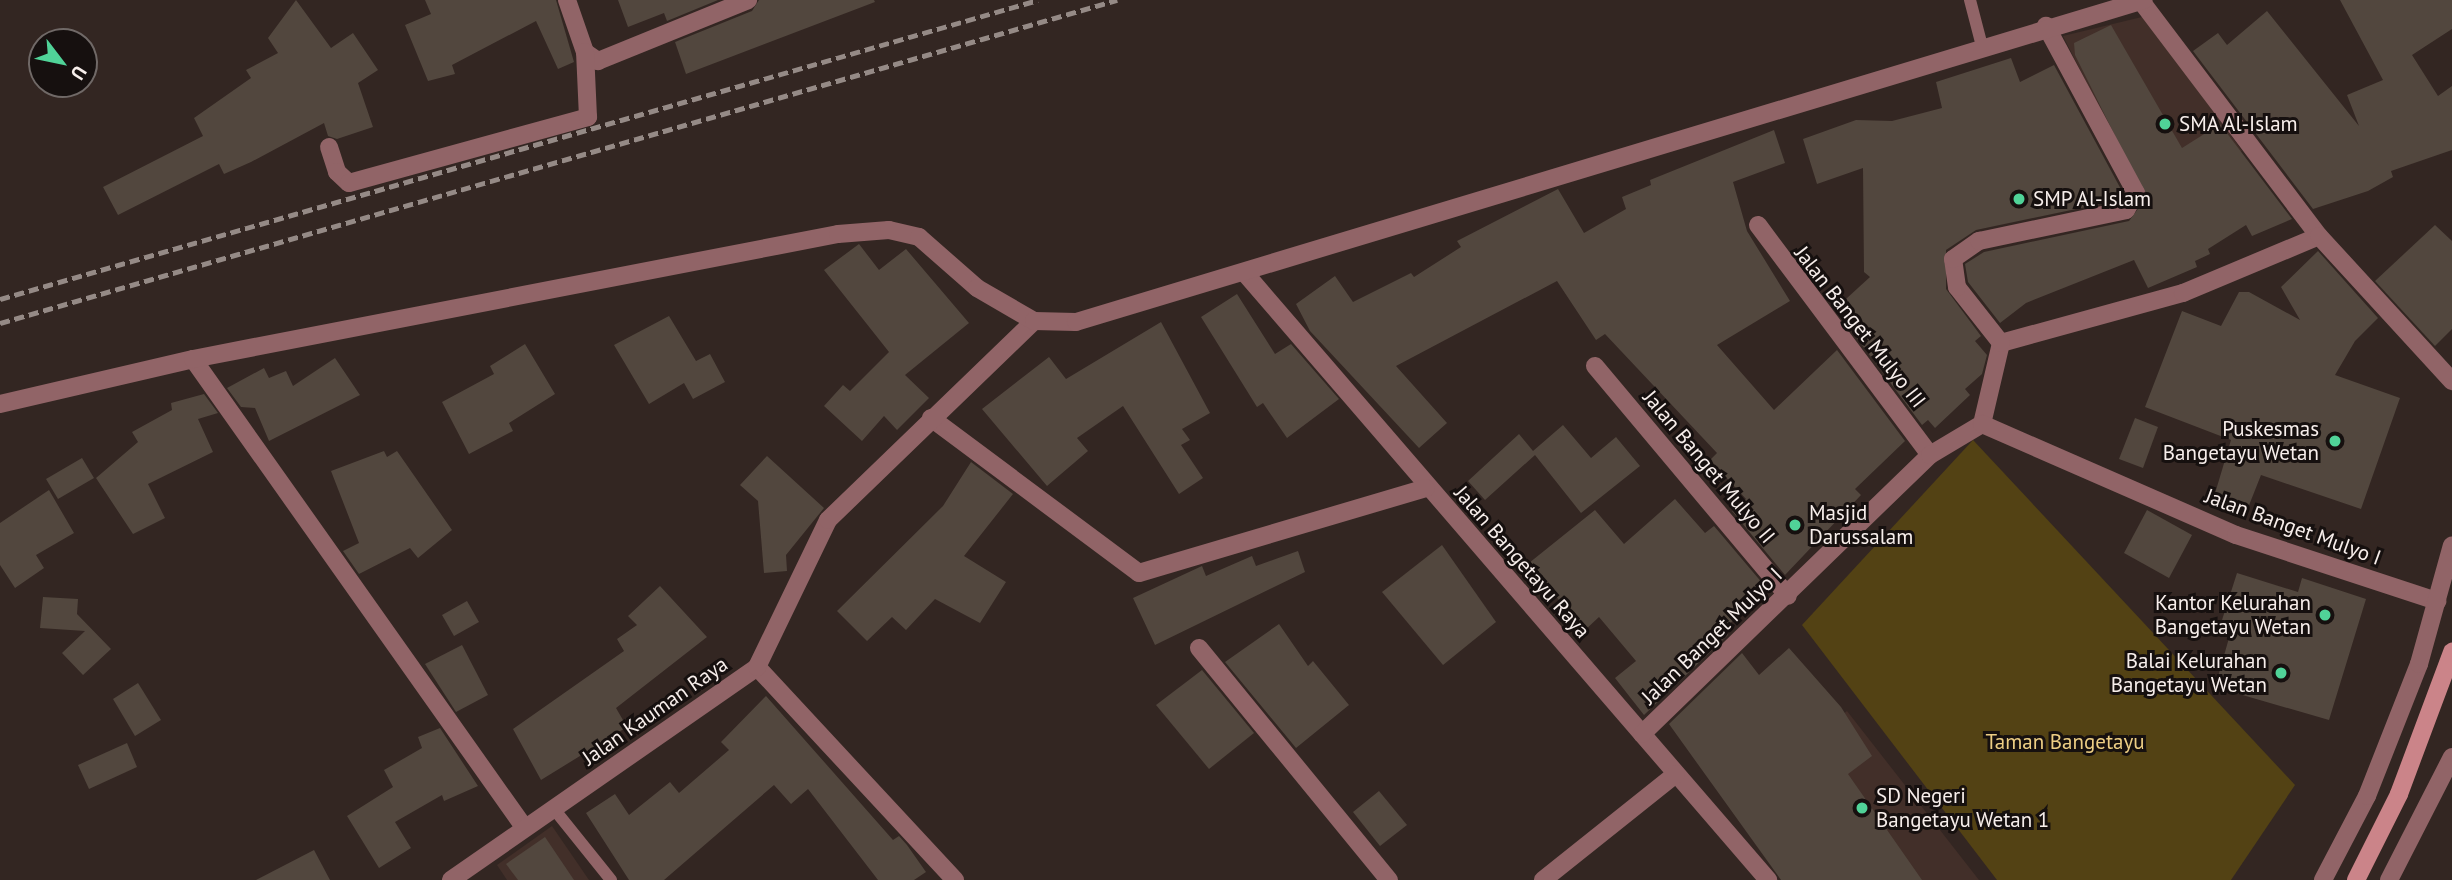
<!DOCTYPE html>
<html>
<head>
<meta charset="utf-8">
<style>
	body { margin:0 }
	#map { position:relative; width:2452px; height:880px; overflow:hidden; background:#332622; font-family:"PT Sans",sans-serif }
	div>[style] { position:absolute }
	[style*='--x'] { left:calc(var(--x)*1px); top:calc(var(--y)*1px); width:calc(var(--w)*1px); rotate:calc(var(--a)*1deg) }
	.built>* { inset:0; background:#422f29 }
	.green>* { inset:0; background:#534214 }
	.building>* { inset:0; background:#52473e }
	.service>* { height:12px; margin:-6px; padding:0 6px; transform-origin:6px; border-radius:6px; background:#916467 }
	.minor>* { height:18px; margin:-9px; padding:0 9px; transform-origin:9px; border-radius:9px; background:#916467 }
	.tertiary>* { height:18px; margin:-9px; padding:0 9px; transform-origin:9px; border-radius:9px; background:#916467 }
	.secondary>* { height:18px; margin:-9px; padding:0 9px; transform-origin:9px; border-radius:9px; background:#cb8489 }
	.rail>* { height:5px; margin-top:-2.5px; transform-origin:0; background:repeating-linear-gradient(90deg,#958a86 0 10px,transparent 0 15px) }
	.dots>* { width:19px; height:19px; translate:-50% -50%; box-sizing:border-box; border:4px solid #16100f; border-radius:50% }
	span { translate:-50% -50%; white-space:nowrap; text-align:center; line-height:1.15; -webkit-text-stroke:6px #16100f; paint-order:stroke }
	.poi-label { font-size:21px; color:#f7eeeb }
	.left { translate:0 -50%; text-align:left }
	.right { translate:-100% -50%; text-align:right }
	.street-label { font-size:21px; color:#f7eeeb }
	.park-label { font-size:21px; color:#edce84 }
	.north { position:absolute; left:28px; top:28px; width:70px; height:70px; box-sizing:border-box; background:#16100f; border:2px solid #706967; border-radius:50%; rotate:122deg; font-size:19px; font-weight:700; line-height:28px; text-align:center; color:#f7eeeb }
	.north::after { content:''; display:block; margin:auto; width:24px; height:32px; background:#50d398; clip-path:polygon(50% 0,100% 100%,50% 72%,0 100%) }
</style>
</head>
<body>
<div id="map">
	<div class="built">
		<i style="clip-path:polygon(2146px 16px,2242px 151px,2152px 212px,2063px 36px)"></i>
		<i style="clip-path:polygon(1847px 711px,1979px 880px,1788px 880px,1773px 771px)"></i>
		<i style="clip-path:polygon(552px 826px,589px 880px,507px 880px,497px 865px)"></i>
	</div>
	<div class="green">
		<i style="clip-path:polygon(1973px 440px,2295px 785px,2231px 880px,1997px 880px,1802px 625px)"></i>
	</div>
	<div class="building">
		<i style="clip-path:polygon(296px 0,331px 48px,353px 33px,378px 70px,358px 83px,373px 127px,337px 139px,328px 136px,324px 123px,251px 162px,224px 174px,219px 164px,118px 215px,103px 187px,203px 136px,194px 118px,251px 78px,246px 70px,278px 53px,268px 38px)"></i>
		<i style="clip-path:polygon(425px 0,556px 0,574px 62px,558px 69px,536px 21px,452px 65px,455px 74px,428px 81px,405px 25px,431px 14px)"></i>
		<i style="clip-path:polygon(618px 0,718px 0,667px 21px,664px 13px,628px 27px)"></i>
		<i style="clip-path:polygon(759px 0,874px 0,875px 2px,686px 74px,675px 42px,752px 11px)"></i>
		<i style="clip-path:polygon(2340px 0,2452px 0,2452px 29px,2412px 55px,2438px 96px,2452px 86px,2452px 150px,2391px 171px,2393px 177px,2368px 191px,2313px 209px,2193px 51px,2218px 33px,2227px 45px,2267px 11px,2359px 126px,2347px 95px,2383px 80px)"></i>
		<i style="clip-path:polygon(2111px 25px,2182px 148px,2220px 124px,2292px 219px,2252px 236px,2246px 225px,2208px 249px,2210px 254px,2195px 261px,2197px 267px,2148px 288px,2134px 260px,2026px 303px,2000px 323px,1968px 282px,1965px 264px,1984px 252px,2129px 221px,2146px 198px,2075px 55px,2074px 43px)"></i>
		<i style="clip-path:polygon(2011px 58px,2020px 82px,2054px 65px,2123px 193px,2119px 200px,1976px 230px,1946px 250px,1946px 289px,1981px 336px,1975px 341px,1987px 355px,1982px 374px,1965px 389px,1970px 395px,1935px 428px,1928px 420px,1922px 425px,1835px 309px,1870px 277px,1864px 272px,1863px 168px,1817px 184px,1803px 139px,1856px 120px,1892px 121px,1942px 108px,1936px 82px)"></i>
		<i style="clip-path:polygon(1774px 130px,1785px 163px,1733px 182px,1747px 231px,1790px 301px,1717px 345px,1774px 410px,1837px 350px,1905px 441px,1855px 489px,1861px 495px,1785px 575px,1732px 511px,1746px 499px,1710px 460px,1717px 453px,1605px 334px,1596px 340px,1557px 281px,1396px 366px,1447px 423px,1419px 448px,1310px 331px,1296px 304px,1335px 276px,1353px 302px,1411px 273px,1414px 277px,1461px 247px,1457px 241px,1558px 189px,1584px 233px,1626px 209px,1622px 197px,1651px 185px,1650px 180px)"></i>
		<i style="clip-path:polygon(2435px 225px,2452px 241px,2452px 329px,2435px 346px,2375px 281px)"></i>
		<i style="clip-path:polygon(859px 244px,879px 270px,906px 249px,969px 323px,905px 375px,929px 398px,897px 430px,884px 416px,862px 441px,824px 406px,843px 385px,850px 391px,889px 352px,824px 270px)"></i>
		<i style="clip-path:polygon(2318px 251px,2378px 318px,2355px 341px,2335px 375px,2400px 398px,2361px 509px,2261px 475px,2246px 513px,2213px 500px,2231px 440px,2145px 407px,2182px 311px,2221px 326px,2239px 292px,2249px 292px,2300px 320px,2281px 287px)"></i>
		<i style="clip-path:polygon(1237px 294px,1275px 354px,1291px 344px,1339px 399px,1287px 438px,1263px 403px,1257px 407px,1201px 317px)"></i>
		<i style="clip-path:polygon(669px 316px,696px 361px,710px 354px,725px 382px,693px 399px,684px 383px,649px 404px,614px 345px)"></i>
		<i style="clip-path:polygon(1161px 322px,1210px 413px,1182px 429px,1190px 440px,1181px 445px,1203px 478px,1179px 494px,1123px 406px,1077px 438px,1088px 451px,1047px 486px,982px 409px,1049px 357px,1066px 379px)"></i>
		<i style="clip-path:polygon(525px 344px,555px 394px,509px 423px,513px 431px,469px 454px,442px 402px,494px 374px,490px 366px)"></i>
		<i style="clip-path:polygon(335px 358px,360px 395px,269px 441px,255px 408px,241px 407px,227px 388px,264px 368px,269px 378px,286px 371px,293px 386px)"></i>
		<i style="clip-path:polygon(204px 394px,218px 413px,198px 419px,213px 452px,148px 484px,165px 518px,133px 534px,96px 478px,138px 442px,132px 432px,172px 410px,171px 403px)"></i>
		<i style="clip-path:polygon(2135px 418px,2158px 427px,2143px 468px,2119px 459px)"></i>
		<i style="clip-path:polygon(1563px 425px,1591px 458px,1616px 437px,1640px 466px,1581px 513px,1535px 455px,1485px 500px,1468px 481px,1519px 434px,1533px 451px)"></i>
		<i style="clip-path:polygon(384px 451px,387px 457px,397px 451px,452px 530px,418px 558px,410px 548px,359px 574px,343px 551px,359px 543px,331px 471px)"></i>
		<i style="clip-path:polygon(767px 456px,824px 508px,786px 555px,787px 571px,764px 573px,758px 501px,740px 485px)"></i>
		<i style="clip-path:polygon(82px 458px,94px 478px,58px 499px,46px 479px)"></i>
		<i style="clip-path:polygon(971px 462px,1013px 494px,964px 556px,1006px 582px,980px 623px,935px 599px,906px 630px,892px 617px,867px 641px,837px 611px,943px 506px)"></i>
		<i style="clip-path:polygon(49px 490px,74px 533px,36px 555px,44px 568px,15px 588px,0 565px,0 523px)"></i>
		<i style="clip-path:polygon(1675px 499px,1705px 533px,1714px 526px,1769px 591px,1723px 629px,1728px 635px,1644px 715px,1615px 678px,1636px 661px,1599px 617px,1584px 631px,1529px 563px,1595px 510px,1624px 544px)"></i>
		<i style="clip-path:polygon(2147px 510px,2192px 535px,2169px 578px,2124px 553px)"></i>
		<i style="clip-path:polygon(1442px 545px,1496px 622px,1443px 665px,1382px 592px)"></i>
		<i style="clip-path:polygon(1298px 551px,1305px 572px,1155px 645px,1133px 598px,1202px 566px,1206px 576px,1252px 556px,1256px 566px)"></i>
		<i style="clip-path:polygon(2237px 573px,2298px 592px,2302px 578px,2366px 599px,2329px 720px,2215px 687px,2233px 624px,2222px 620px)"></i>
		<i style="clip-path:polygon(660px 586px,707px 637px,616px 708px,627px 727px,541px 780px,513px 729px,624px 651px,617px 639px,637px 625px,628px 616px)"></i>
		<i style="clip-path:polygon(43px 597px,78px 599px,77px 614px,111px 649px,83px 675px,62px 653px,85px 631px,40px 628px)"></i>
		<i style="clip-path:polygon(467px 601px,479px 622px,454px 636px,442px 615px)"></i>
		<i style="clip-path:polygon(1279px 624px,1308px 666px,1313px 661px,1349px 705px,1296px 748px,1225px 662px)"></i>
		<i style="clip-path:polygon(462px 645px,488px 695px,456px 712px,425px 664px)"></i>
		<i style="clip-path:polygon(1789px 648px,1841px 707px,1872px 756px,1848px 774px,1922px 880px,1781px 880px,1669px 724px,1742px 653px,1759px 675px)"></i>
		<i style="clip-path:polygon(1202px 670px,1254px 733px,1209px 769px,1156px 705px)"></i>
		<i style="clip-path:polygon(138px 683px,161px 720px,135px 736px,113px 699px)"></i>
		<i style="clip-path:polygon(766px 696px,893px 840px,899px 836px,907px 845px,926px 872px,914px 880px,878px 880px,808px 789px,791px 804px,774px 785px,664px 880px,629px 880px,586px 813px,615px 794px,629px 815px,670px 782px,679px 793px,729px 750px,721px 742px)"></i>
		<i style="clip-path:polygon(440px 728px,478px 786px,444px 801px,442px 795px,395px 822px,411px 848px,379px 868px,347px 816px,393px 787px,384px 770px,422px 748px,418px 737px)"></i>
		<i style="clip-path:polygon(127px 743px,137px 767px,89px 789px,78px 765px)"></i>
		<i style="clip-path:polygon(1379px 791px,1407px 825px,1380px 846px,1353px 812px)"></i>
		<i style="clip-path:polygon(545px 837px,574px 880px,518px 880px,506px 864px)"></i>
		<i style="clip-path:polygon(314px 850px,330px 880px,256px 880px)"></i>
	</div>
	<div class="service">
		<i style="--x:1970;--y:0;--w:48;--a:75.4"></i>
		<i style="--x:554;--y:809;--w:91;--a:51.2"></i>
	</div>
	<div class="minor">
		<i style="--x:567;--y:0;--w:55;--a:70.9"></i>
		<i style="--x:585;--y:52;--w:16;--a:35"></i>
		<i style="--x:598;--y:61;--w:162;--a:-22.1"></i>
		<i style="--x:2141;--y:1;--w:295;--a:52.9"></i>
		<i style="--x:329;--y:147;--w:26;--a:72"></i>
		<i style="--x:337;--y:172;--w:16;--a:43"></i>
		<i style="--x:349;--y:183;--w:248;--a:-15.4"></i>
		<i style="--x:588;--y:117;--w:65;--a:-92.6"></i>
		<i style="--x:1758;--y:225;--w:287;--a:53.2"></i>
		<i style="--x:1244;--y:272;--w:803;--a:49.24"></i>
		<i style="--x:2001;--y:343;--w:189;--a:-15.4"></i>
		<i style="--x:2183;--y:293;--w:147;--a:-22.7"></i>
		<i style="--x:2319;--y:236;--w:197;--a:47.5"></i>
		<i style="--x:193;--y:359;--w:573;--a:54.73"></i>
		<i style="--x:1595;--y:366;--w:300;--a:50"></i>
		<i style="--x:931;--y:418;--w:259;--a:36.7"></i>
		<i style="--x:1139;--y:573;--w:299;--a:-16.5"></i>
		<i style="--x:1982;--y:424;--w:83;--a:-76.8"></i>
		<i style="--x:2001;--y:343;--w:71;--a:-128.2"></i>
		<i style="--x:1957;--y:287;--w:28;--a:-98"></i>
		<i style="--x:1953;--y:259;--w:32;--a:-35"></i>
		<i style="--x:1979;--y:241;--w:150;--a:-11.9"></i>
		<i style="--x:2126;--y:210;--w:20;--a:-60"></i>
		<i style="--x:2136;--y:193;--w:190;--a:-118.3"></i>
		<i style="--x:1199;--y:648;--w:300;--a:50.7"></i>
		<i style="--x:757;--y:667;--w:291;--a:47.1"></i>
		<i style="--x:1642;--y:734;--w:401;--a:-44.1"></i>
		<i style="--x:1930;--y:455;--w:61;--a:-30.8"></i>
		<i style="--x:1982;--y:424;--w:277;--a:23.6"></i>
		<i style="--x:2236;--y:535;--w:212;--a:18.2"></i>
		<i style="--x:451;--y:880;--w:373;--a:-34.8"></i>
		<i style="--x:757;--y:667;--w:163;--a:-64.2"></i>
		<i style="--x:828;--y:520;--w:286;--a:-44"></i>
		<i style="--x:1543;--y:880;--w:170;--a:-38.6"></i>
	</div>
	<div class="tertiary">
		<i style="--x:0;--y:404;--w:198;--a:-13.1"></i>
		<i style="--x:193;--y:359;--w:657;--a:-10.97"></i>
		<i style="--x:838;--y:234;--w:51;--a:-4.5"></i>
		<i style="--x:889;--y:230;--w:31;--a:13"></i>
		<i style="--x:919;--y:237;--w:77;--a:41.3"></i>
		<i style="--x:977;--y:288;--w:66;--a:30.1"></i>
		<i style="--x:1034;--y:321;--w:42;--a:1.4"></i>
		<i style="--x:1076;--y:322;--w:1115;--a:-16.78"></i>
		<i style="--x:2323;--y:880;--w:95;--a:-62.4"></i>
		<i style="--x:2367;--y:796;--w:142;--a:-68.5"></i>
		<i style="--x:2419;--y:664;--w:123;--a:-74.5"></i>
		<i style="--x:2389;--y:880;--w:138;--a:-62.9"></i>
	</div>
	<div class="secondary">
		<i style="--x:2356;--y:880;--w:96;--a:-63.4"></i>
		<i style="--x:2399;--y:794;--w:152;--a:-69.5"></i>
	</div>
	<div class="rail">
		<i style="--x:0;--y:299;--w:1080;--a:-16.07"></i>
		<i style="--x:0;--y:323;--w:1163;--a:-16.13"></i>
	</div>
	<div class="dots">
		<i style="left:2165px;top:124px;background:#50d398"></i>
		<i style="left:2019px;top:199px;background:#50d398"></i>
		<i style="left:2335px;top:441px;background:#50d398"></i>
		<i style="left:1795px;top:525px;background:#50d398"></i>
		<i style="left:2325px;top:615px;background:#50d398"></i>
		<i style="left:2281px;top:673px;background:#50d398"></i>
		<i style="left:1862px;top:808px;background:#50d398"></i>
	</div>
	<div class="poi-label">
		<span class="left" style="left:2179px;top:124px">SMA Al-Islam</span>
		<span class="left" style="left:2033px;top:199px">SMP Al-Islam</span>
		<span class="right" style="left:2319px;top:441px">Puskesmas<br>Bangetayu Wetan</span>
		<span class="left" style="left:1809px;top:525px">Masjid<br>Darussalam</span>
		<span class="right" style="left:2311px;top:615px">Kantor Kelurahan<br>Bangetayu Wetan</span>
		<span class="right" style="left:2267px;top:673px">Balai Kelurahan<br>Bangetayu Wetan</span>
		<span class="left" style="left:1876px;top:808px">SD Negeri<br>Bangetayu Wetan 1</span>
	</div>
	<div class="street-label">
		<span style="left:1860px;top:327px;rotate:52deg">Jalan Banget Mulyo III</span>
		<span style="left:1709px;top:467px;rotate:50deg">Jalan Banget Mulyo II</span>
		<span style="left:2293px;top:527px;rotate:20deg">Jalan Banget Mulyo I</span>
		<span style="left:1522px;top:562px;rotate:49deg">Jalan Bangetayu Raya</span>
		<span style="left:1712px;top:636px;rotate:-44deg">Jalan Banget Mulyo I</span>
		<span style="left:655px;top:711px;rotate:-35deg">Jalan Kauman Raya</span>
	</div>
	<div class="park-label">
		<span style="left:2065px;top:742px">Taman Bangetayu</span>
	</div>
	<div class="north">U</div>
</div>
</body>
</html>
